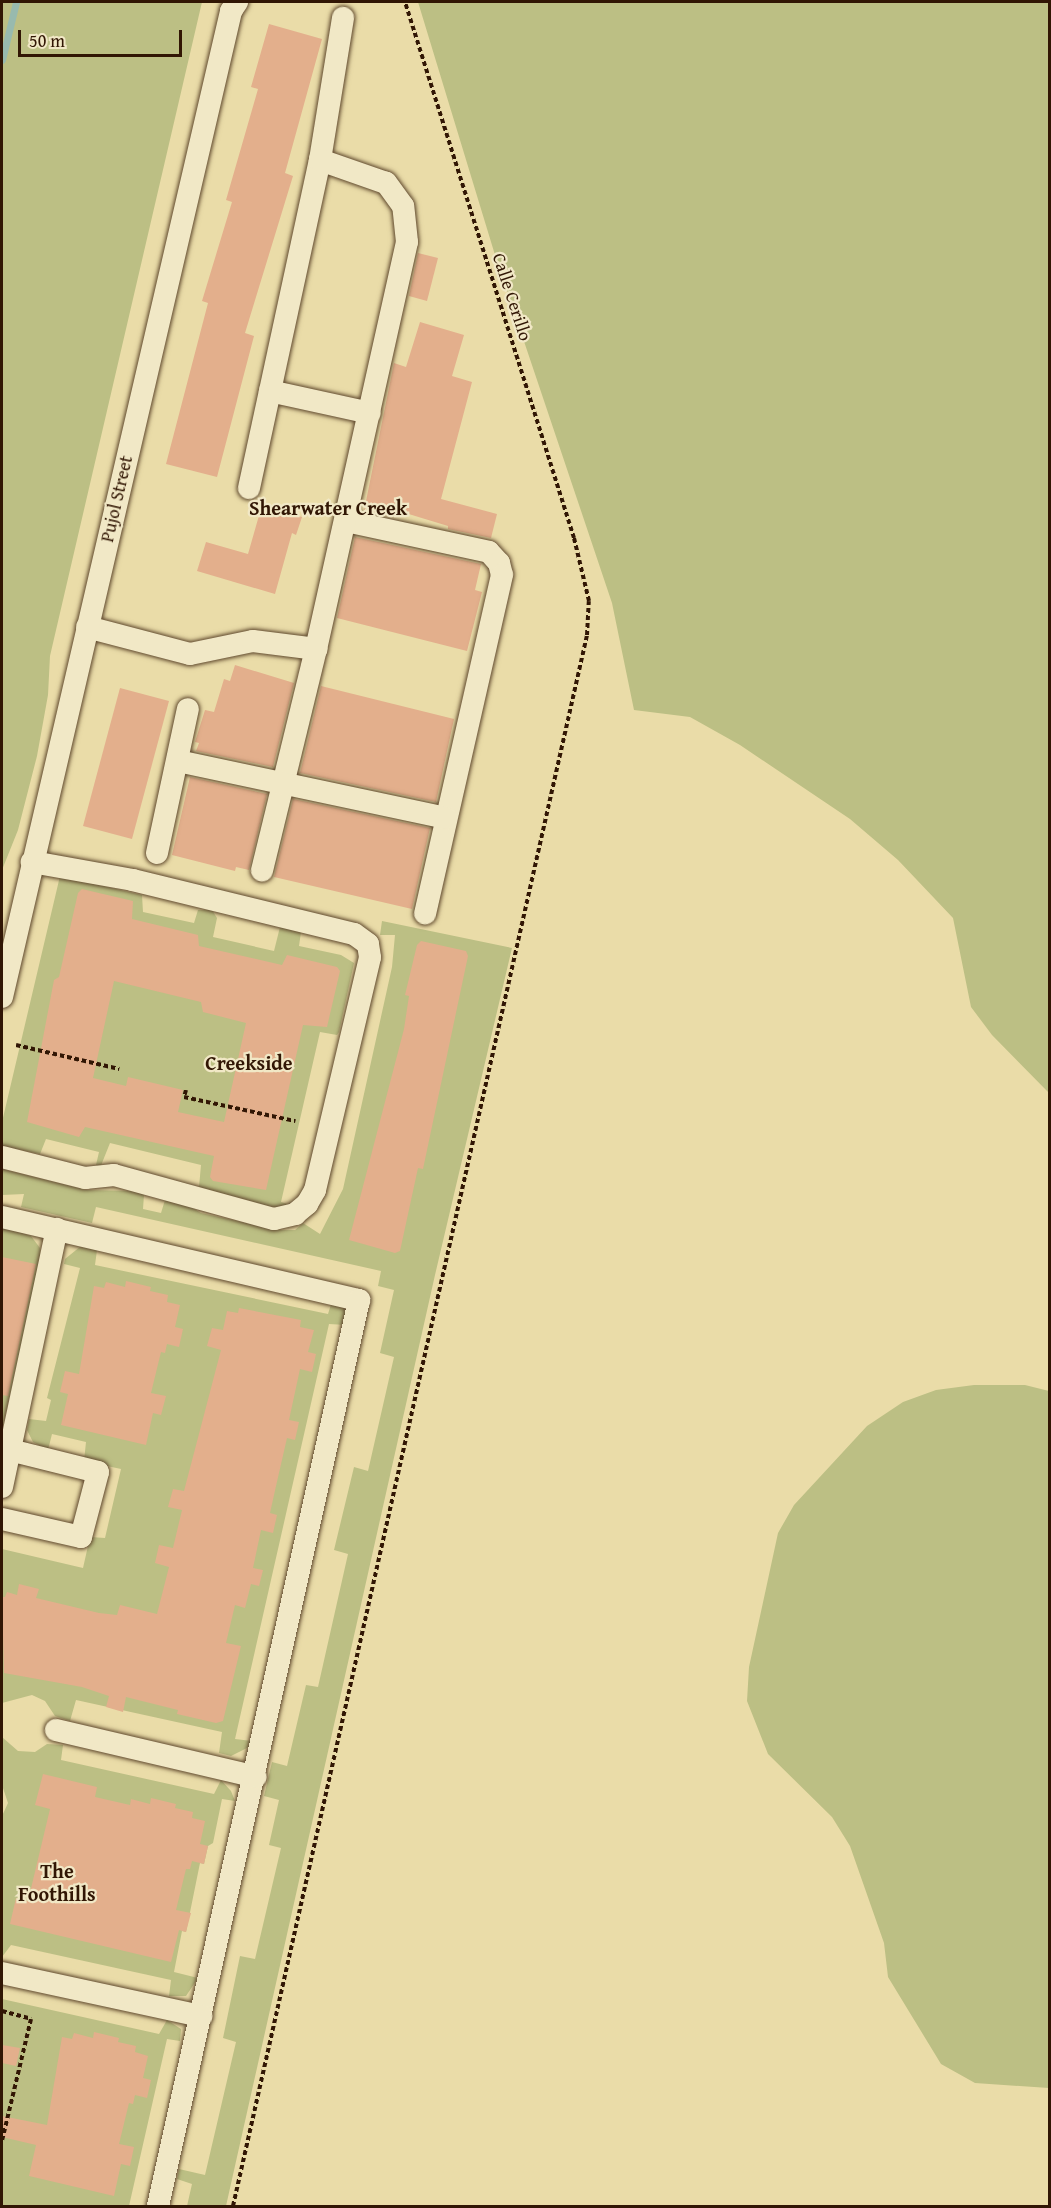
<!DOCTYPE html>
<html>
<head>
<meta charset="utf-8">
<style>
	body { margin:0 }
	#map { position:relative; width:1051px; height:2208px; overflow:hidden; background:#eadca8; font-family:"Gentium Book Plus",serif }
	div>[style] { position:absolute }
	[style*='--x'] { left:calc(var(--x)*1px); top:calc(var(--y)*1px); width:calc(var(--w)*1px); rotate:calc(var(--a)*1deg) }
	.green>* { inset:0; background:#bcbf84 }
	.stream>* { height:7px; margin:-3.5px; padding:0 3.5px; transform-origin:3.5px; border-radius:3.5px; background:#98baae }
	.building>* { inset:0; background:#e3af8c }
	.path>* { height:4px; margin-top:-2px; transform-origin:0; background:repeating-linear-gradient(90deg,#311604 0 4.5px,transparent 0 7.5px) }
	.roads { filter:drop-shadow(0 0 2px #5f482d) drop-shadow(0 0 2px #5f482d) }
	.minor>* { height:22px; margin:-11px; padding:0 11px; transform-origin:11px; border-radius:11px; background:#f1e8c6 }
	span { translate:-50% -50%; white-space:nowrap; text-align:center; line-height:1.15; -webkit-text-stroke:4.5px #f1e8c6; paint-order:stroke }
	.street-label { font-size:18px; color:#311604 }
	.neighbourhood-label { font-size:20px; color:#311604; font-weight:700 }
	.frame { position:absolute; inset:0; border:3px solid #311604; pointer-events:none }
	.scale { position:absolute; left:18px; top:30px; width:164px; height:27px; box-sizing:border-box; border:3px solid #311604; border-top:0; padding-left:8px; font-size:18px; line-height:21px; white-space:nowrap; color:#311604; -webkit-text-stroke:4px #f1e8c6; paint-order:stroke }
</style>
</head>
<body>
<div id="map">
	<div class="green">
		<i style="clip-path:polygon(2px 2px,202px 2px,50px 656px,48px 695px,37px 756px,18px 830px,2px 870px)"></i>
		<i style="clip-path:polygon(418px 2px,1049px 2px,1049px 1093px,992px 1035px,971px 1007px,953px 918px,898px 860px,850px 819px,740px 745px,690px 717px,634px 710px,612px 603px,495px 255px)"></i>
		<i style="clip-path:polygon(60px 876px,142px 895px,143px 912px,194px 923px,198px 910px,212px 910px,217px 918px,213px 937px,274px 951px,280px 927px,301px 932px,299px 946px,341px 955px,354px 963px,339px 1032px,337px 1035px,320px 1032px,281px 1202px,291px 1205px,287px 1211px,199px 1187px,201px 1165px,110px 1143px,100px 1168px,96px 1165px,99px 1152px,46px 1139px,40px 1154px,2px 1146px,2px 1122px)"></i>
		<i style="clip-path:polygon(382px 921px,512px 948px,435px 1275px,226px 2206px,187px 2206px,192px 2184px,177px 2179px,179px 2169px,205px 2175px,236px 2042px,223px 2038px,240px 1956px,255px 1959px,281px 1848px,269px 1845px,279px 1800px,264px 1796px,272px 1762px,287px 1766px,306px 1685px,318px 1687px,348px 1554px,334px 1550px,354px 1467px,368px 1471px,394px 1357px,380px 1353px,394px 1290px,378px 1286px,381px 1271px,96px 1207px,92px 1223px,21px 1207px,24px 1194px,2px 1195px,2px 1169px,86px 1190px,136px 1191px,144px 1195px,143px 1209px,161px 1213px,165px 1200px,181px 1201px,201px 1213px,278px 1230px,295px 1230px,303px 1223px,320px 1234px,343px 1189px,392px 967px,395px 935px,380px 935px)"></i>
		<i style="clip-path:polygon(2px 1226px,31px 1236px,40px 1248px,40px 1257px,2px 1431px)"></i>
		<i style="clip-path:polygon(81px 1246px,97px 1250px,95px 1265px,328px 1314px,332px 1301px,347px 1310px,346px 1325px,329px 1324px,235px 1739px,252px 1741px,249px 1747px,231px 1756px,219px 1753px,222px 1732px,76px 1700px,70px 1721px,55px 1716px,45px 1701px,32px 1695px,2px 1703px,2px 1549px,83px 1568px,90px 1537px,105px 1538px,121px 1469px,84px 1461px,86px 1442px,52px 1434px,48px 1450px,33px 1442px,27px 1430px,29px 1419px,46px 1421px,51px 1400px,47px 1398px,80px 1268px,64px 1264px,65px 1259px)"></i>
		<i style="clip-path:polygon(974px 1385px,1025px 1385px,1049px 1391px,1049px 2088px,975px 2083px,941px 2064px,888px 1977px,884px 1943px,850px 1846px,832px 1817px,768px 1754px,747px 1701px,749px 1667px,778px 1533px,794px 1505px,867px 1426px,903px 1402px,936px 1390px)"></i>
		<i style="clip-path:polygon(2px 1737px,18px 1751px,35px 1752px,47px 1744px,63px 1745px,61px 1760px,214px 1794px,221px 1780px,231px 1791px,235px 1801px,222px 1799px,213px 1843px,208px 1846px,204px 1864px,200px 1863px,186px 1932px,182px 1931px,174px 1972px,198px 1978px,186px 1996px,169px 1996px,171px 1980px,11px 1945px,2px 1957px,2px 1816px,8px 1803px,2px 1785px)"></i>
		<i style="clip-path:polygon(2px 1999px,159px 2034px,167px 2020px,181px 2029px,180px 2041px,167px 2039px,129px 2206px,2px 2206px)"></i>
	</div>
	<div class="stream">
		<i style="--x:2;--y:60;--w:60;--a:-76.4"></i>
	</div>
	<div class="building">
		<i style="clip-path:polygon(269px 24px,322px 39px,285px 173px,293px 176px,245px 333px,254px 336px,217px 477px,166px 464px,208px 303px,202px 301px,232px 202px,226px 200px,258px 89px,251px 87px)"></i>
		<i style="clip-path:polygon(418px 253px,438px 258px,427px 301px,409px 296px)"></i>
		<i style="clip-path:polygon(420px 322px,464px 335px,452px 376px,472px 382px,441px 499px,497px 514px,491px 538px,448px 529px,448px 526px,389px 508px,387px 516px,364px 511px,394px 363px,406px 367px)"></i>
		<i style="clip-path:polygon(262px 505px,302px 517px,296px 535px,292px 533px,275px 594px,197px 571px,206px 542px,248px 554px)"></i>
		<i style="clip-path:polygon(355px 537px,481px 564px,475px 590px,482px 592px,467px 651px,337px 618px)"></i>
		<i style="clip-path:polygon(235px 665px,294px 683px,273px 767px,196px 751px,199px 743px,195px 742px,205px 710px,214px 712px,224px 679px,230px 681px)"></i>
		<i style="clip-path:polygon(321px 686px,454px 719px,436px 802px,300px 773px)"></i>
		<i style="clip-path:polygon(120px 688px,169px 701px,132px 839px,83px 826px)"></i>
		<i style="clip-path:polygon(190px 777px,267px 794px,249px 870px,236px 867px,235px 871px,172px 855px)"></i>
		<i style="clip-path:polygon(293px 799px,430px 828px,412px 909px,274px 877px)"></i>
		<i style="clip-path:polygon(evenodd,82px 889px,133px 901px,132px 919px,198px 935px,199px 946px,282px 965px,287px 955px,337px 967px,340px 971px,327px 1027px,303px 1025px,266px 1190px,213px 1181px,210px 1177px,214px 1156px,85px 1127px,79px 1137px,27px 1122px,54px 980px,59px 977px,78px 893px,82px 889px,114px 981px,201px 1002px,203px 1012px,246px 1023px,224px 1122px,178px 1112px,183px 1090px,128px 1077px,126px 1086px,93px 1078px,114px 981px)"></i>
		<i style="clip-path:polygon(421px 941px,466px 951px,468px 956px,423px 1169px,418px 1168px,400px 1251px,395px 1253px,349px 1240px,404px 1029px,409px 996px,405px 995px,417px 945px)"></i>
		<i style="clip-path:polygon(2px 1257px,36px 1264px,8px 1396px,2px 1395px)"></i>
		<i style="clip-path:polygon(126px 1281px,151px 1287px,150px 1291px,168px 1295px,167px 1302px,180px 1305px,175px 1327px,183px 1329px,179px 1347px,167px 1344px,165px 1353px,161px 1352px,151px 1393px,166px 1396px,161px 1415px,153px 1413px,146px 1445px,61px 1425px,68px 1394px,60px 1392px,65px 1371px,79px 1374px,94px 1286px,104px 1288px,106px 1282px,125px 1287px)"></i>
		<i style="clip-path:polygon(239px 1308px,301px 1320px,300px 1327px,314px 1330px,308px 1352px,316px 1354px,312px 1372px,300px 1369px,289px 1420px,299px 1422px,295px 1440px,287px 1438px,276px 1486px,270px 1513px,277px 1515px,273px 1533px,261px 1530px,253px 1568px,263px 1570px,259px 1586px,251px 1584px,245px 1608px,235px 1605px,226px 1643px,241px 1646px,223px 1721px,216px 1723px,177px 1714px,178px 1710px,126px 1697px,123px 1712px,106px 1707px,109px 1696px,82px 1687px,4px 1673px,2px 1597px,5px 1597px,7px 1592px,17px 1595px,19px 1584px,39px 1589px,36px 1598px,99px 1613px,117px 1615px,120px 1605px,157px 1614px,169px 1567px,155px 1563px,159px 1545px,173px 1548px,182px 1510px,168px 1507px,173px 1489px,184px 1491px,221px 1350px,207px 1346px,212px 1328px,223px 1330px,227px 1311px,238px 1313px)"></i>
		<i style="clip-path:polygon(43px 1774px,97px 1787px,95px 1797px,130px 1805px,131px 1799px,150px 1804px,151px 1798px,176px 1804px,175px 1808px,193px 1812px,192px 1818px,205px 1821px,200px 1844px,208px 1846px,204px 1864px,192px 1861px,190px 1869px,186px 1869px,176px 1910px,191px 1913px,186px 1932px,179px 1930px,171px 1962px,10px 1924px,16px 1898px,28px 1901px,50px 1809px,35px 1805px)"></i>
		<i style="clip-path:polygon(94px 2032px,119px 2038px,118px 2042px,136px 2046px,135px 2052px,148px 2056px,143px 2078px,151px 2080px,147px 2098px,135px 2095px,133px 2104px,129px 2103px,119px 2144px,134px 2147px,130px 2166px,121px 2164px,114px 2196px,29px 2176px,36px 2145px,2px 2137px,2px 2116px,47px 2125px,62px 2037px,72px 2039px,74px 2033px,93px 2038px)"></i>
		<i style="clip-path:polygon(2px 2045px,20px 2048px,16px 2066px,2px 2063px)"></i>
	</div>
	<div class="path">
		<i style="--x:16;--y:1045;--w:106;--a:13.1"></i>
		<i style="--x:186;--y:1090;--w:7;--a:106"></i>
		<i style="--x:184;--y:1097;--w:114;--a:12.2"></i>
		<i style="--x:2;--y:2011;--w:30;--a:15"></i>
		<i style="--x:31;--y:2019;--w:125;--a:103.4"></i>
		<i style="--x:233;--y:2206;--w:1610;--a:-77.3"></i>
		<i style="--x:587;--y:635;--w:34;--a:-87"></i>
		<i style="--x:589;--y:601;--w:65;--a:-103.4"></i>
		<i style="--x:574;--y:538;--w:562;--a:-107.5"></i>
	</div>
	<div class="roads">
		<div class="minor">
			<i style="--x:270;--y:391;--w:102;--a:12.4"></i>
			<i style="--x:249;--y:488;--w:336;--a:-77.8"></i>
			<i style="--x:320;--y:160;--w:144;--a:-80.8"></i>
			<i style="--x:346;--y:521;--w:146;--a:12.2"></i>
			<i style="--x:489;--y:552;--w:15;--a:48"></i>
			<i style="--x:499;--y:563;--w:12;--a:76"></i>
			<i style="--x:502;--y:575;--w:347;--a:102.8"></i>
			<i style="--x:87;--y:627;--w:106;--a:14.7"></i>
			<i style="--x:190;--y:654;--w:64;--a:-11.7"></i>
			<i style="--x:253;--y:641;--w:64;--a:7.2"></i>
			<i style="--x:316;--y:649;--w:228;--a:103.7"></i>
			<i style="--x:316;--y:649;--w:417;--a:-77.4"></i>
			<i style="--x:407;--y:242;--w:36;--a:-96"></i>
			<i style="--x:403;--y:206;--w:29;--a:-126"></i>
			<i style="--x:386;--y:183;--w:70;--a:-160.8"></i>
			<i style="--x:178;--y:761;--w:274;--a:12"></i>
			<i style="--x:157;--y:853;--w:147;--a:-77.9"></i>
			<i style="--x:2;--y:997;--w:1012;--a:-76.92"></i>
			<i style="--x:231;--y:11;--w:11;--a:-56"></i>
			<i style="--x:2;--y:1157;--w:86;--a:14.2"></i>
			<i style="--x:85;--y:1178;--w:29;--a:-6"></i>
			<i style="--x:114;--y:1175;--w:166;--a:15.4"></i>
			<i style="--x:274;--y:1219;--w:22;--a:-13"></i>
			<i style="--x:295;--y:1214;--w:16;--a:-40"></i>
			<i style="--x:307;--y:1204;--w:16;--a:-60"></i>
			<i style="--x:315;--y:1190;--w:239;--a:-76.7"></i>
			<i style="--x:370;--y:957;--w:13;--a:-99"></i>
			<i style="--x:368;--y:944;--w:17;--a:-144"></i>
			<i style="--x:354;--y:934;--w:228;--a:-166.3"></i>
			<i style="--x:133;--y:880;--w:103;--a:-169.9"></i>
			<i style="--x:2;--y:1217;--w:367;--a:13.1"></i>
			<i style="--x:359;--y:1300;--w:928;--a:102.51"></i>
			<i style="--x:2;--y:1487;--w:264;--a:-78"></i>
			<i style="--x:2;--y:1519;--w:81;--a:12.8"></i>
			<i style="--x:81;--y:1537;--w:67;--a:-75.3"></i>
			<i style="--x:98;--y:1472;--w:91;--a:-166"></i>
			<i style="--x:56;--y:1730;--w:205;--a:13.2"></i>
			<i style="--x:2;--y:1973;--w:204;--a:12.2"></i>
		</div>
	</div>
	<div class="street-label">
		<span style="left:512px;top:297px;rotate:72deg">Calle Cerillo</span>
		<span style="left:117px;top:499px;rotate:-77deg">Pujol Street</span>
	</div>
	<div class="neighbourhood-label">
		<span style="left:328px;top:507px">Shearwater Creek</span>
		<span style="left:249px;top:1062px">Creekside</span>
		<span style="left:57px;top:1882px">The<br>Foothills</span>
	</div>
	<div class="frame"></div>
	<div class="scale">50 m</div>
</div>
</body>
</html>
